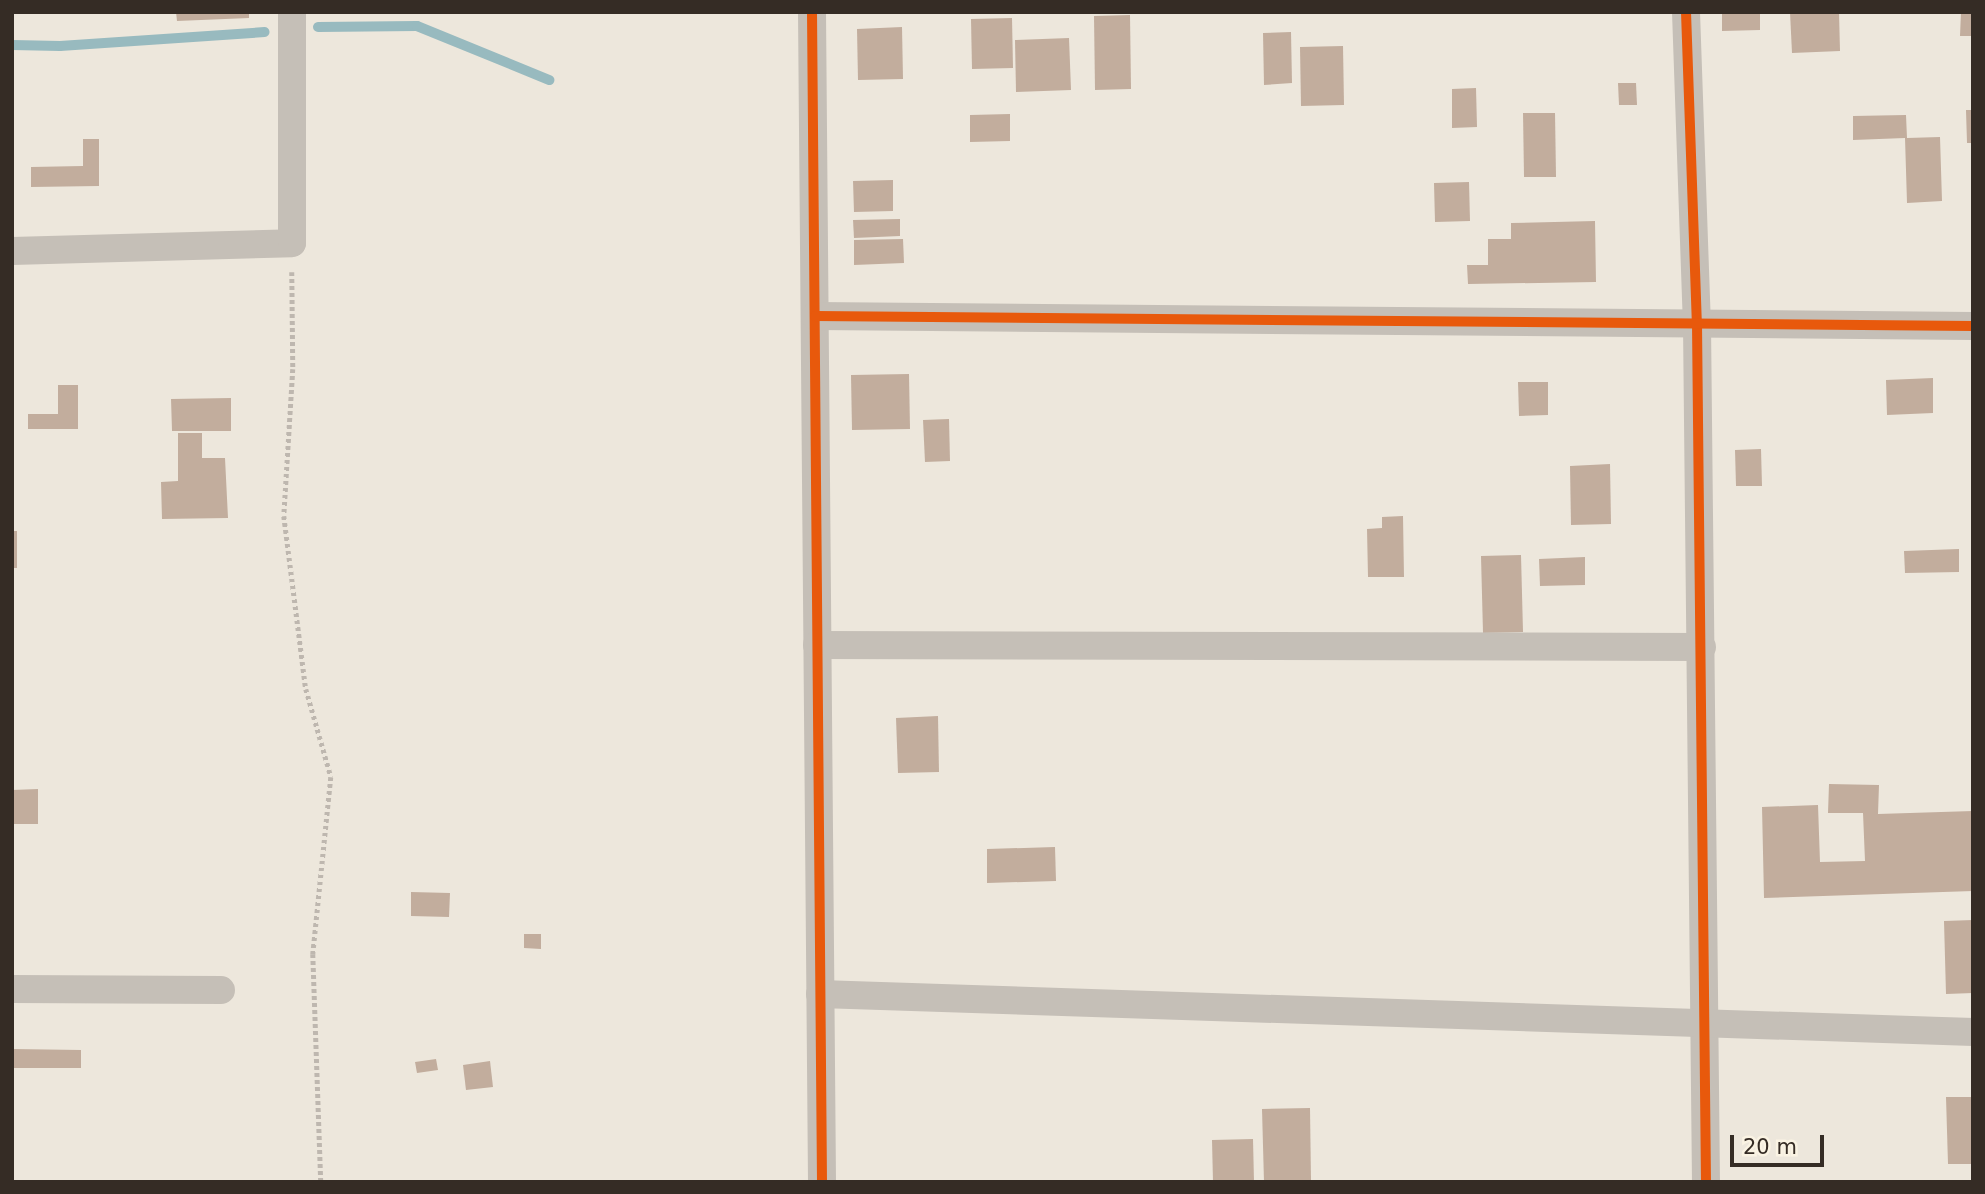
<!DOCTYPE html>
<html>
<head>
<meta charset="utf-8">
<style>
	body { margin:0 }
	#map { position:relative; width:1985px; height:1194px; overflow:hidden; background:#ede7dc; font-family:"DejaVu Sans",sans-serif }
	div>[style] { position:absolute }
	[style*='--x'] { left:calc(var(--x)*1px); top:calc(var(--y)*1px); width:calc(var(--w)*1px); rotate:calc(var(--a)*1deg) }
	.stream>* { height:10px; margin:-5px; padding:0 5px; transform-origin:5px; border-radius:5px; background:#98babf }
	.building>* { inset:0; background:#c2ad9d }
	.path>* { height:4.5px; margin-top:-2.25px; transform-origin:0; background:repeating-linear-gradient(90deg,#beb7af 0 3.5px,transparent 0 7px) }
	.street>* { height:28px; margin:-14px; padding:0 14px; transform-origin:14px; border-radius:14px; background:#c5bfb7 }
	.cycleway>* { height:10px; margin:-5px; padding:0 5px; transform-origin:5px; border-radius:5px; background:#e8590c }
	span { translate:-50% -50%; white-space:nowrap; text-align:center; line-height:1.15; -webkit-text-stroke:5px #faf3e3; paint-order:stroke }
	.frame { position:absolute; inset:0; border:14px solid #352c25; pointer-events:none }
	.scale { position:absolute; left:1730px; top:1135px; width:94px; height:32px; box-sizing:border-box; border:4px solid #352c25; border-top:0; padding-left:9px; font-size:21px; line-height:24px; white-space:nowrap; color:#352c25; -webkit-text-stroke:5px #faf3e3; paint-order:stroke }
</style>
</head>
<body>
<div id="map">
	<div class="stream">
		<i style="--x:318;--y:27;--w:99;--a:-0.6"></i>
		<i style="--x:417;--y:26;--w:143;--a:22.2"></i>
		<i style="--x:12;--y:45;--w:48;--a:1.2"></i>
		<i style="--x:60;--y:46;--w:205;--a:-3.9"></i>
	</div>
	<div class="building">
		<i style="clip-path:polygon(176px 12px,249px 12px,249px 18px,177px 21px)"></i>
		<i style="clip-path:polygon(1722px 12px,1760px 12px,1760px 30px,1722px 31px)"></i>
		<i style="clip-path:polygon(1790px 12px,1839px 12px,1840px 51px,1792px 53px)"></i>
		<i style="clip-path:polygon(1961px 12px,1973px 12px,1973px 36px,1960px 36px)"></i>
		<i style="clip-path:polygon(1130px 15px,1131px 89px,1095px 90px,1094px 16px)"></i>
		<i style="clip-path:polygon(1012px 18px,1013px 68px,972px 69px,971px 19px)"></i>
		<i style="clip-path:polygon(902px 27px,903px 79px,858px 80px,857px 29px)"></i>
		<i style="clip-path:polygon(1291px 32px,1292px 83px,1264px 85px,1263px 33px)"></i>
		<i style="clip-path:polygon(1069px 38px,1071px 90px,1016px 92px,1015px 40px)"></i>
		<i style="clip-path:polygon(1343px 46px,1344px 105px,1301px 106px,1300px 47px)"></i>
		<i style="clip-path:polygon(1618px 83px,1636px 83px,1637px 105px,1619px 105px)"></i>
		<i style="clip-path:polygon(1476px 88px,1477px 127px,1452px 128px,1452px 89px)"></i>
		<i style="clip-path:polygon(1966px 110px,1973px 110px,1973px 143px,1967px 143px)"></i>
		<i style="clip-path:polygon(1523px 113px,1555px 113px,1556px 177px,1524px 177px)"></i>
		<i style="clip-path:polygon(1010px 114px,1010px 141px,970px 142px,970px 115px)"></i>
		<i style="clip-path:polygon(1906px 115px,1907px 138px,1940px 137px,1942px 201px,1907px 203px,1905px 138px,1853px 140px,1853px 116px)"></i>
		<i style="clip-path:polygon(83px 139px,99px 139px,99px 186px,31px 187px,31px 167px,83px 166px)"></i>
		<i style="clip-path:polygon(893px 180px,893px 211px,854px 212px,853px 181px)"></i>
		<i style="clip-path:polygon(1469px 182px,1470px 221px,1435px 222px,1434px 183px)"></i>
		<i style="clip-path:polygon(900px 219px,900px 236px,854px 238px,853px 220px)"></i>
		<i style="clip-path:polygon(1595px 221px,1596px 282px,1468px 284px,1467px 265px,1488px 265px,1488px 239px,1511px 239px,1511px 223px)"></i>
		<i style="clip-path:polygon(903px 239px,904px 263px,854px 265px,854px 240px)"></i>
		<i style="clip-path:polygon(909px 374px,910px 429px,852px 430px,851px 375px)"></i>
		<i style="clip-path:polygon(1933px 378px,1933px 413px,1887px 415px,1886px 380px)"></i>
		<i style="clip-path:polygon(1518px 382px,1548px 382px,1548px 415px,1519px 416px)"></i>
		<i style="clip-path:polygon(58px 385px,78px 385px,78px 429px,28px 429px,28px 414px,58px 414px)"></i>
		<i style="clip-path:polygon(231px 398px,231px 431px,172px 431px,171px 399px)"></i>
		<i style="clip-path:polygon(949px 419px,950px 461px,925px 462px,923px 420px)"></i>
		<i style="clip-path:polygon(178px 433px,202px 433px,202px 458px,225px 458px,228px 518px,162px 519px,161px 482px,178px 481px)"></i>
		<i style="clip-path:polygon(1761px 449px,1762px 486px,1736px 486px,1735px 450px)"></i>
		<i style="clip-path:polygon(1610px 464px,1611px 524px,1571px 525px,1570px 466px)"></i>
		<i style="clip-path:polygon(1403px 516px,1404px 577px,1368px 577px,1367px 529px,1382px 528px,1382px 517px)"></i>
		<i style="clip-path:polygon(12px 531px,17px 531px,17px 568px,12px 568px)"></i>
		<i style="clip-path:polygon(1959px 549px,1959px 572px,1905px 573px,1904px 551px)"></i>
		<i style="clip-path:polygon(1521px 555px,1523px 632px,1483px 633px,1481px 556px)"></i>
		<i style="clip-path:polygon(1585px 557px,1585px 585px,1540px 586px,1539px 559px)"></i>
		<i style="clip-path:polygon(938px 716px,939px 772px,898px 773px,896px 718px)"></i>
		<i style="clip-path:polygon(1829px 784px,1879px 785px,1878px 814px,1973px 811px,1973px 891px,1764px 898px,1762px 807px,1818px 805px,1820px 862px,1865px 861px,1863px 813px,1828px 813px)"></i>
		<i style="clip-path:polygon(38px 789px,38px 824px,12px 824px,12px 790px)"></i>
		<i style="clip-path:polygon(1055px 847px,1056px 881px,987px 883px,987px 849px)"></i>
		<i style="clip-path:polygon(411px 892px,450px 893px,449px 917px,411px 916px)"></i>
		<i style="clip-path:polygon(1973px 920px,1973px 993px,1946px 994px,1944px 921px)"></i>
		<i style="clip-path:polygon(524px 934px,541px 934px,541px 949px,524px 948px)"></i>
		<i style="clip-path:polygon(12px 1049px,81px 1050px,81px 1068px,12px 1068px)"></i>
		<i style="clip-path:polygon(436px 1059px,438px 1070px,417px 1073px,415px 1062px)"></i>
		<i style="clip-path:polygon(490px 1061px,493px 1087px,466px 1090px,463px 1065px)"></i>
		<i style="clip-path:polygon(1946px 1097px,1973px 1097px,1973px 1164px,1948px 1164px)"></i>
		<i style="clip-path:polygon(1310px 1108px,1311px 1182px,1264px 1182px,1262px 1109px)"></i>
		<i style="clip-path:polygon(1253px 1139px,1254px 1182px,1213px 1182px,1212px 1140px)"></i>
	</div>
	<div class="path">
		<i style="--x:292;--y:272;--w:97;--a:89.4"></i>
		<i style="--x:293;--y:369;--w:147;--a:93.5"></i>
		<i style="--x:284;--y:516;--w:174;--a:82.8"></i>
		<i style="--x:306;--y:689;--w:91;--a:74.1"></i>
		<i style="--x:331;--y:777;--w:178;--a:95.8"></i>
		<i style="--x:313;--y:954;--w:228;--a:88"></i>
	</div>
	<div class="street">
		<i style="--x:812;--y:12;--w:1170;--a:89.51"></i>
		<i style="--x:1686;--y:12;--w:312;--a:88"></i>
		<i style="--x:1697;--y:324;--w:858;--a:89.4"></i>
		<i style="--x:12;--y:251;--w:280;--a:-1.6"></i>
		<i style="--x:292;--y:243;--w:231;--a:-90"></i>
		<i style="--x:815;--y:316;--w:1158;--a:0.49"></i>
		<i style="--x:817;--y:645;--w:885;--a:0.13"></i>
		<i style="--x:12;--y:989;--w:209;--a:0.3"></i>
		<i style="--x:820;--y:994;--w:1154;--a:1.89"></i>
	</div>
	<div class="cycleway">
		<i style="--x:812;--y:12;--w:1170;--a:89.51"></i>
		<i style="--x:1686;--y:12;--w:312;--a:88"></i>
		<i style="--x:1697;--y:324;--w:858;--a:89.4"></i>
		<i style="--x:815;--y:316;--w:1158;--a:0.49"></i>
	</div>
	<div class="frame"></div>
	<div class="scale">20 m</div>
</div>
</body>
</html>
